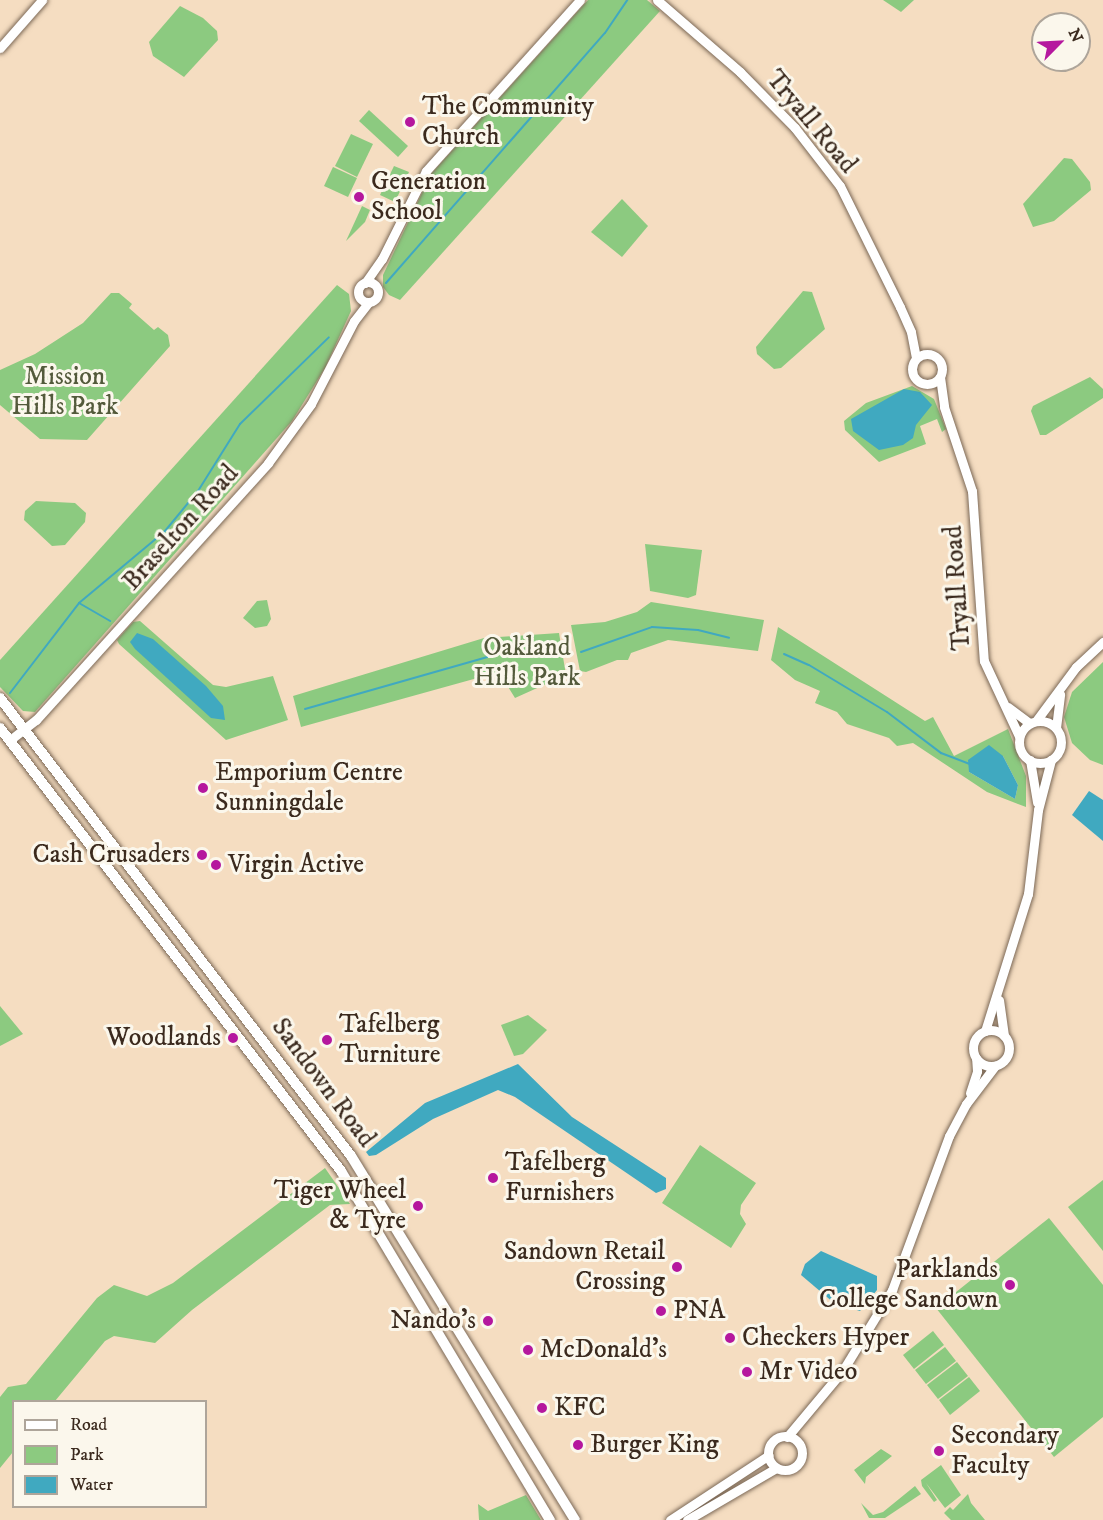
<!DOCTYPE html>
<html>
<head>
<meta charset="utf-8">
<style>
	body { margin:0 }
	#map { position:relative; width:1103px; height:1520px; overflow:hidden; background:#f5ddc1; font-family:"IM FELL DW Pica",serif }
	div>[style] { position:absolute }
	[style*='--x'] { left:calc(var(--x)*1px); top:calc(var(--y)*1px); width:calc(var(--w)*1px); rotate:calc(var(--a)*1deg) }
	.green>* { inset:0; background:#8cca80 }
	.water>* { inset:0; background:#40a9c0 }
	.stream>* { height:2px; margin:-1px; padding:0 1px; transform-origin:1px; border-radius:1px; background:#40a9c0 }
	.roads { filter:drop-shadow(0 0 2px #7c6957) drop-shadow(0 0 2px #7c6957) }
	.minor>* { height:9px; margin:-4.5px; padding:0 4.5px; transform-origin:4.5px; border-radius:4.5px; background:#fff }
	.minor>.ring { margin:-4.5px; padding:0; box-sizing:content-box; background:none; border:9px solid #fff; border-radius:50% }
	.major>* { height:10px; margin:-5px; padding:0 5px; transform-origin:5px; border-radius:5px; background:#fff }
	.dots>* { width:16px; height:16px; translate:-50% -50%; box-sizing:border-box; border:3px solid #fbf7ec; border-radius:50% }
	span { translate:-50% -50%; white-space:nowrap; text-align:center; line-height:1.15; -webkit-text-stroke:6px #fbf7ec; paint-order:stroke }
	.poi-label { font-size:26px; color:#3b2a1e }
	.left { translate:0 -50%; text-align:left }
	.right { translate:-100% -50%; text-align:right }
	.street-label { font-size:26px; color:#3b2a1e }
	.park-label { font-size:26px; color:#535a3b }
	.legend { position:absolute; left:12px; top:1400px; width:195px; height:108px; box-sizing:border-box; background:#fbf7ec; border:2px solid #aea59a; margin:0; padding:8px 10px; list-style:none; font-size:18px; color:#3b2a1e }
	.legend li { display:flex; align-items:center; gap:12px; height:30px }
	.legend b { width:30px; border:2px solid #aea59a }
	.north { position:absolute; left:1031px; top:12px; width:60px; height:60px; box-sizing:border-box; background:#fbf7ec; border:2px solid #aea59a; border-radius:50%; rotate:66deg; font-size:16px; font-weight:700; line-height:24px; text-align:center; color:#3b2a1e }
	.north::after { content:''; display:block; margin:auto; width:21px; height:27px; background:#b5179e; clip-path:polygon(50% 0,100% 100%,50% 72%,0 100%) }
</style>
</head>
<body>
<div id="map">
	<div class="green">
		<i style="clip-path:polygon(588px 0,647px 0,660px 11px,400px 300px,389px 295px,383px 287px,383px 275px,431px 174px)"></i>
		<i style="clip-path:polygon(883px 0,914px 0,901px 12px)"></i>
		<i style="clip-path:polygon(180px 6px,203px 18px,217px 31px,218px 40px,184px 77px,153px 56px,149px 42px)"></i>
		<i style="clip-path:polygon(369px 110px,408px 146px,398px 157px,359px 121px)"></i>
		<i style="clip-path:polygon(351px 134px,373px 144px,357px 177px,335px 166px)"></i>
		<i style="clip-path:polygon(1064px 158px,1072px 159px,1090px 182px,1091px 190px,1054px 221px,1033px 227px,1023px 204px)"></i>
		<i style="clip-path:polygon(394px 166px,409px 172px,395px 202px,380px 195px)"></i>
		<i style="clip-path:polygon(333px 167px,357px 178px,348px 197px,324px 186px)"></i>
		<i style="clip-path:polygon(622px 199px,648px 226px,622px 257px,591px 232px)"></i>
		<i style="clip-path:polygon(362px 206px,370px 210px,365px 222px,346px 241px)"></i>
		<i style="clip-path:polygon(337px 285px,349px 294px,351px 311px,325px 368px,292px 421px,35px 712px,23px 711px,0 687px,0 660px)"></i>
		<i style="clip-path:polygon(803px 291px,812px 292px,825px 329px,781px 368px,774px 369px,757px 354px,756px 347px)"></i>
		<i style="clip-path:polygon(111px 293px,119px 293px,132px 304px,129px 308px,154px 330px,158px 327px,168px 335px,170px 346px,87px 440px,40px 439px,0 405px,0 370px,35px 354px,83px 323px)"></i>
		<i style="clip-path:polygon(1090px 377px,1103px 389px,1103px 398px,1046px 435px,1040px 435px,1031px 411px,1033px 406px)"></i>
		<i style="clip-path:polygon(912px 386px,934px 399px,946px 429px,942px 432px,937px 419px,920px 426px,926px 444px,879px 462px,845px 430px,844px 421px,866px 403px)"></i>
		<i style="clip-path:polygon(36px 501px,75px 503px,86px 513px,85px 522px,65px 545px,52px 546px,24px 520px,25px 511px)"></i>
		<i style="clip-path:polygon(645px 544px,702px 550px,696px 595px,688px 598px,650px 591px)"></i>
		<i style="clip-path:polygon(267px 600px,271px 619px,267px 626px,255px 628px,243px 618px,257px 601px)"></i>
		<i style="clip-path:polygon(651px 602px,764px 620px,758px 651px,668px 640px,631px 653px,628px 660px,617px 660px,586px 672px,580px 671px,571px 625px,605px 622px,637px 612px)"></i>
		<i style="clip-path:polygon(140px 621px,213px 685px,226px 687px,273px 676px,288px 720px,226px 740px,119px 644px,117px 640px,133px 622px)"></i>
		<i style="clip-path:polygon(evenodd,778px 627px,925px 721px,933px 717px,954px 756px,1008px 729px,1026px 776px,1026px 807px,987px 792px,913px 743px,897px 746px,889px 738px,847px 724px,837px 712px,815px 703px,820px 691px,795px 680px,771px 660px,778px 627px,1003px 756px,1018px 785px,1015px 799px,969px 772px,1003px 756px)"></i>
		<i style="clip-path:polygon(559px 633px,566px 675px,515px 698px,499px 672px,301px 727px,293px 696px,484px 638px)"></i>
		<i style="clip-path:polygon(1103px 662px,1103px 765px,1090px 760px,1072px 743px,1064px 717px,1072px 692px)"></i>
		<i style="clip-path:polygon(0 1006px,23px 1034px,0 1046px)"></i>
		<i style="clip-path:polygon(528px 1015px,547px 1030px,523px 1054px,514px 1056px,501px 1025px)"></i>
		<i style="clip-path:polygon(700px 1145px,756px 1183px,741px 1205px,740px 1214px,746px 1224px,731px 1248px,662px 1203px)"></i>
		<i style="clip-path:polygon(325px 1168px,350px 1204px,330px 1205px,192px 1310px,155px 1343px,114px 1336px,105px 1341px,55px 1401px,14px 1402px,13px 1452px,0 1468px,0 1397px,8px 1387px,26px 1384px,97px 1298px,114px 1285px,147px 1296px,173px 1283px)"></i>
		<i style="clip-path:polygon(1103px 1180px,1103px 1251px,1068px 1207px)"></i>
		<i style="clip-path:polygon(1049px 1218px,1103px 1285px,1103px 1417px,1054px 1457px,936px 1308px)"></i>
		<i style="clip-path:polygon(933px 1331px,944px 1345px,914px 1369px,903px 1355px)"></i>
		<i style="clip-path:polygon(945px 1347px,956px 1361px,926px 1384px,915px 1370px)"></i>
		<i style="clip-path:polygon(957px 1362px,968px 1376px,938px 1399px,927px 1385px)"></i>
		<i style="clip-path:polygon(969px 1377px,980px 1391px,950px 1415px,939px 1400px)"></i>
		<i style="clip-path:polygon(881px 1449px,892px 1456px,866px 1477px,865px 1484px,854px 1470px)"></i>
		<i style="clip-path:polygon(941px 1465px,961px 1495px,945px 1508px,926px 1483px,937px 1500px,934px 1502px,922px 1486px,921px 1480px)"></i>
		<i style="clip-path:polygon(915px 1486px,921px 1494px,885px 1518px,869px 1518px,861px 1503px,873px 1515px,883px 1512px)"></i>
		<i style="clip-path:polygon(968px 1494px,971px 1503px,985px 1520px,951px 1520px,944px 1513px,950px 1507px,953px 1510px)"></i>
		<i style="clip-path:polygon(526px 1495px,541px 1520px,479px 1520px,478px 1504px,488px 1511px)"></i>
	</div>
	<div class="water">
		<i style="clip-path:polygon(904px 389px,920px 392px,932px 405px,916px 425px,913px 438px,903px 445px,879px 450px,853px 431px,851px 419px)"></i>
		<i style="clip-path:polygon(137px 633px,153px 639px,206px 686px,223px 706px,225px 720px,211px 718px,135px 649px,130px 642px)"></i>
		<i style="clip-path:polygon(989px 745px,1003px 756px,1018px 785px,1015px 799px,969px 772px,968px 760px)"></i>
		<i style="clip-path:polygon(1089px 791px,1103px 800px,1103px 841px,1072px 815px)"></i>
		<i style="clip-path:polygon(518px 1064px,572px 1117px,666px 1178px,666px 1189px,656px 1193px,515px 1097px,498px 1090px,433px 1119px,376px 1155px,369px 1156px,366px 1152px,425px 1103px)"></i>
		<i style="clip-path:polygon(821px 1251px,877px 1276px,877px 1290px,860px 1311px,834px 1303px,801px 1275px,805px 1264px)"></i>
	</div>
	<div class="stream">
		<i style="--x:386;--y:283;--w:332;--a:-48.8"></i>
		<i style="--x:605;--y:33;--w:40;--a:-56"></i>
		<i style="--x:79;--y:603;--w:36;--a:30"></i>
		<i style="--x:581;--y:652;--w:75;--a:-19.4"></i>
		<i style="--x:652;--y:627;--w:46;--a:3.7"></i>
		<i style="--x:698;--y:630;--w:32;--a:14"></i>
		<i style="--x:784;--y:654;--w:27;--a:24"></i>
		<i style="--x:809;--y:665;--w:91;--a:31.1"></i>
		<i style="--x:887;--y:712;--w:68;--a:37.2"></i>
		<i style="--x:941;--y:753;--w:30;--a:21"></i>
		<i style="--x:10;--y:693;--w:113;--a:-52.5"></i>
		<i style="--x:79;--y:603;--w:112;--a:-39.9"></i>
		<i style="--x:165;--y:531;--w:52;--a:-50.5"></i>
		<i style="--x:198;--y:491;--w:79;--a:-57.9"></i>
		<i style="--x:240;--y:424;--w:124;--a:-44.3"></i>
		<i style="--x:305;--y:709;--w:197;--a:-15.9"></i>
	</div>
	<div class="roads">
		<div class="minor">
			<i style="--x:657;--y:0;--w:110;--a:40.9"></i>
			<i style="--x:740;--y:72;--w:78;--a:45.5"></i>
			<i style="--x:795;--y:128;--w:73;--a:52.2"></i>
			<i style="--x:840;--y:186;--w:135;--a:63.6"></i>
			<i style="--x:900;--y:307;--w:27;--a:66"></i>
			<i style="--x:911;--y:332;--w:26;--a:79"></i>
			<i style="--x:0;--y:48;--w:64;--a:-48.8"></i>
			<i class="ring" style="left:358px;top:282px;width:11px;height:11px"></i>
			<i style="--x:365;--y:283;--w:29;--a:-55"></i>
			<i style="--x:382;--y:259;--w:98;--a:-63.4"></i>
			<i style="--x:426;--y:171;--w:230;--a:-48"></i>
			<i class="ring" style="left:912px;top:354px;width:21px;height:21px"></i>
			<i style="--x:940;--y:377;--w:30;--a:82"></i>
			<i style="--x:944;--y:407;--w:89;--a:71.6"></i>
			<i style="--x:972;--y:491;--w:170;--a:86"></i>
			<i style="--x:984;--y:661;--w:83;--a:65"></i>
			<i style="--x:1008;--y:707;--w:26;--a:37"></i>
			<i class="ring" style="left:1019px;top:721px;width:33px;height:33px"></i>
			<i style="--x:1036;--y:721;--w:67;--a:-53.5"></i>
			<i style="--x:1076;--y:667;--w:37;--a:-43"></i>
			<i style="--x:1056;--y:728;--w:34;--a:-83"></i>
			<i style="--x:10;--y:740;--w:33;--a:-38"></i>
			<i style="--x:36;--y:720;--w:346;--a:-47.9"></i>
			<i style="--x:268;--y:463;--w:73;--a:-53.9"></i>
			<i style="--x:311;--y:404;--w:93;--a:-62.6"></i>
			<i style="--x:354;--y:321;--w:24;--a:-52"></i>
			<i style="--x:1030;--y:760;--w:43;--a:80.5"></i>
			<i style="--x:999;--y:1000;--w:36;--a:82"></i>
			<i class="ring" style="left:973px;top:1030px;width:27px;height:27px"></i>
			<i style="--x:985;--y:1031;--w:144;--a:-72.6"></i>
			<i style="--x:1028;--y:894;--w:85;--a:-83.2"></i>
			<i style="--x:1038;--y:810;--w:52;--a:-75.4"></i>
			<i style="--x:970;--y:1093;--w:23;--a:-72"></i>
			<i style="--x:977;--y:1071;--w:13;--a:-94"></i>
			<i class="ring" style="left:768px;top:1436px;width:25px;height:25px"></i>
			<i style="--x:787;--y:1437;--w:87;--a:-50.1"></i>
			<i style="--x:843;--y:1370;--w:94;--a:-58.5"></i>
			<i style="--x:892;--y:1290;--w:164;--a:-69.7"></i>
			<i style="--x:949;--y:1136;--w:36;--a:-62"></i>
			<i style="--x:966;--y:1104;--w:48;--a:-52.7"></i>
			<i style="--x:670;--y:1520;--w:118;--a:-33.3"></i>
			<i style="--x:687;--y:1520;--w:103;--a:-30.3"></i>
		</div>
		<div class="major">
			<i style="--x:0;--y:698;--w:577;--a:52.53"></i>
			<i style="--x:351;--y:1156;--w:427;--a:58.4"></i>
			<i style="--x:0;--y:728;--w:559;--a:52.41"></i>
			<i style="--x:341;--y:1171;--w:407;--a:59.1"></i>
		</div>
	</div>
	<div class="dots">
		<i style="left:410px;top:122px;background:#b5179e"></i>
		<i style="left:359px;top:197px;background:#b5179e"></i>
		<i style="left:203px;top:788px;background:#b5179e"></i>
		<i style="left:202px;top:855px;background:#b5179e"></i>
		<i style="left:216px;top:865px;background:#b5179e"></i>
		<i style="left:233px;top:1038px;background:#b5179e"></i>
		<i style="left:327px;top:1040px;background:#b5179e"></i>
		<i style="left:493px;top:1178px;background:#b5179e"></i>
		<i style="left:418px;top:1206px;background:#b5179e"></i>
		<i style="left:677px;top:1267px;background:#b5179e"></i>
		<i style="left:1010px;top:1285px;background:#b5179e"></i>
		<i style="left:661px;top:1311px;background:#b5179e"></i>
		<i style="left:488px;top:1321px;background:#b5179e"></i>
		<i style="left:730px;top:1338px;background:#b5179e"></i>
		<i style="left:528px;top:1350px;background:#b5179e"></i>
		<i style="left:747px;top:1372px;background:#b5179e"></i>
		<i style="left:542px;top:1408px;background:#b5179e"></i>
		<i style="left:578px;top:1445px;background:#b5179e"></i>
		<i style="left:939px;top:1451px;background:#b5179e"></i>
	</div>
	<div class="poi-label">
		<span class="left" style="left:422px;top:122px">The Community<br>Church</span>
		<span class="left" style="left:371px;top:197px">Generation<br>School</span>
		<span class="left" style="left:215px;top:788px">Emporium Centre<br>Sunningdale</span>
		<span class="right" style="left:190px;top:855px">Cash Crusaders</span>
		<span class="left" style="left:228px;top:865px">Virgin Active</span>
		<span class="left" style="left:339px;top:1040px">Tafelberg<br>Turniture</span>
		<span class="right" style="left:221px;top:1038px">Woodlands</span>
		<span class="left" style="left:505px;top:1178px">Tafelberg<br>Furnishers</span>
		<span class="right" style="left:406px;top:1206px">Tiger Wheel<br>&amp; Tyre</span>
		<span class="right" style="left:665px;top:1267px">Sandown Retail<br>Crossing</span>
		<span class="right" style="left:998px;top:1285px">Parklands<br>College Sandown</span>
		<span class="left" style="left:673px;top:1311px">PNA</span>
		<span class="right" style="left:476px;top:1321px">Nando's</span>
		<span class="left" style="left:742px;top:1338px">Checkers Hyper</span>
		<span class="left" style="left:540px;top:1350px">McDonald's</span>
		<span class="left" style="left:759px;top:1372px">Mr Video</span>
		<span class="left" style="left:554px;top:1408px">KFC</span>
		<span class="left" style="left:951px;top:1451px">Secondary<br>Faculty</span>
		<span class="left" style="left:590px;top:1445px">Burger King</span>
	</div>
	<div class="street-label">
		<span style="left:811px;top:122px;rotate:50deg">Tryall Road</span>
		<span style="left:181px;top:528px;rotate:-48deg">Braselton Road</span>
		<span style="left:958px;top:588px;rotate:-94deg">Tryall Road</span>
		<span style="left:323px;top:1083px;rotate:53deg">Sandown Road</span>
	</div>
	<div class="park-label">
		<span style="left:65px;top:392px">Mission<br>Hills Park</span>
		<span style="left:527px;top:663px">Oakland<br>Hills Park</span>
	</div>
	<ul class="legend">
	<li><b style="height:8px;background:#fff"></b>Road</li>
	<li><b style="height:16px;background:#8cca80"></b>Park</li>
	<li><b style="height:16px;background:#40a9c0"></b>Water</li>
	</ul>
	<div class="north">N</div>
</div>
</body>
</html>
